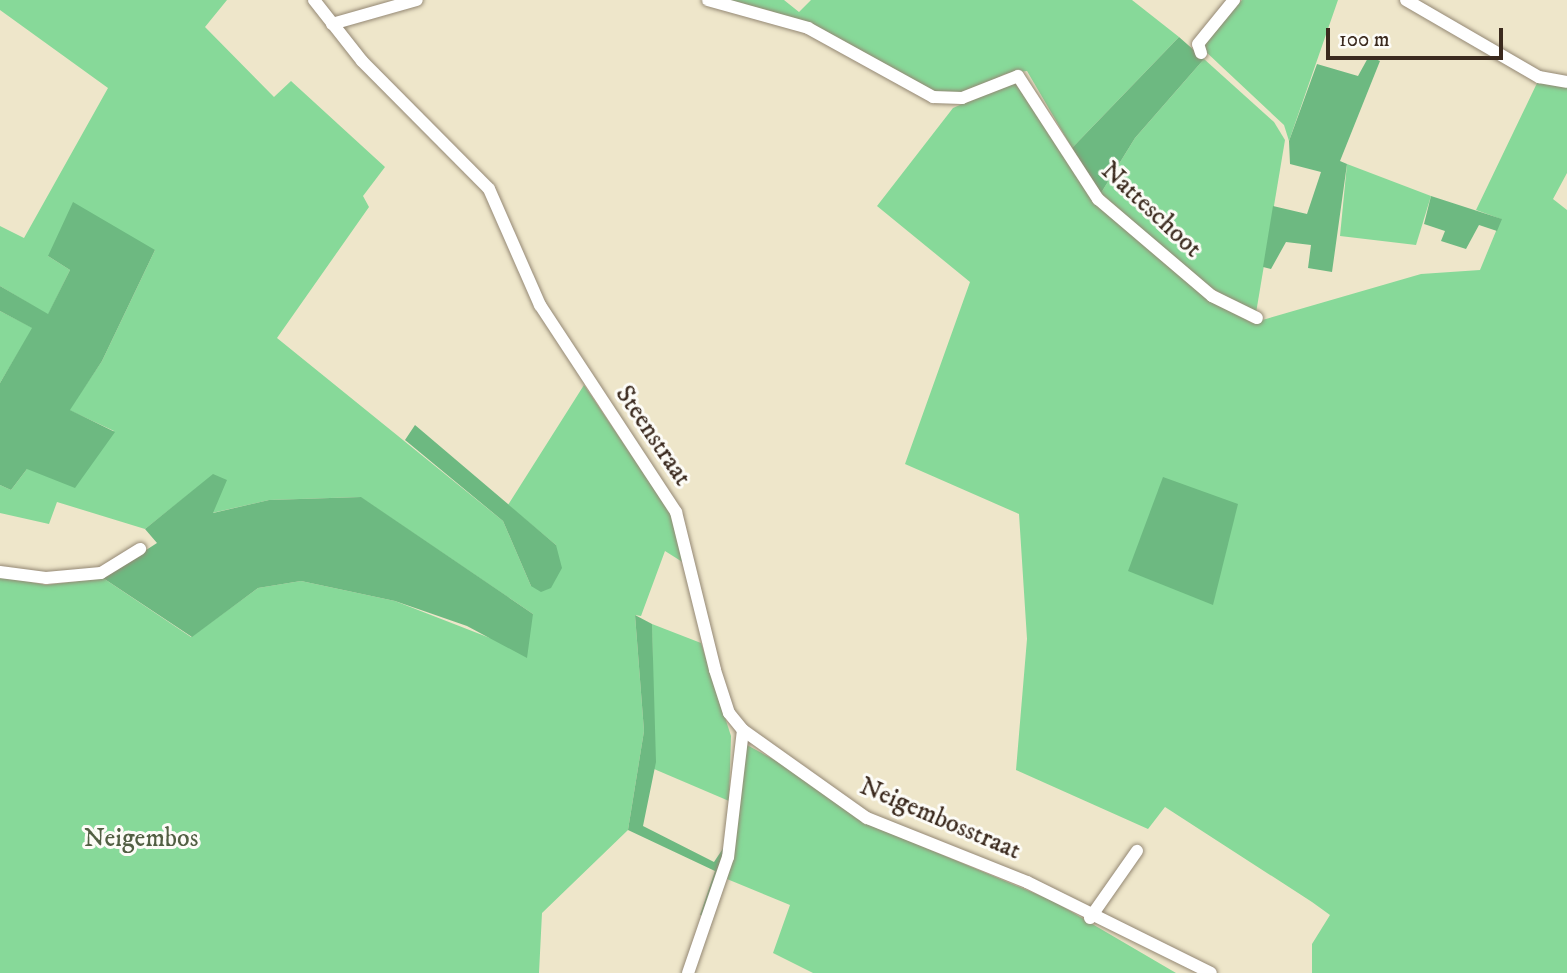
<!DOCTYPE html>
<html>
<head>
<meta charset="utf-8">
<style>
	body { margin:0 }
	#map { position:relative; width:1567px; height:973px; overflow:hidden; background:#eee6ca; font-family:"IM FELL DW Pica",serif }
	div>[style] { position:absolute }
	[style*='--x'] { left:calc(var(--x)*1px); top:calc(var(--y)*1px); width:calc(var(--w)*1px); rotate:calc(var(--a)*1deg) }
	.green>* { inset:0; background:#87d999 }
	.forest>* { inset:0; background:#6db981 }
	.roads { filter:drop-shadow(0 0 2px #948874) drop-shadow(0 0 2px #948874) }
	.minor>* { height:12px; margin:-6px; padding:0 6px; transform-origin:6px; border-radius:6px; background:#fff }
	span { translate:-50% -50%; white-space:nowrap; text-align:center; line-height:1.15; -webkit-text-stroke:6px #fdfcf7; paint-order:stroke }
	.street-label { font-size:26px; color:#3b2a1e }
	.park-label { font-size:26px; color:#525f43 }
	.scale { position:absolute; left:1326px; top:28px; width:177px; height:32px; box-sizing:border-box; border:4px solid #3b2a1e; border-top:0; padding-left:9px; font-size:21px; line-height:24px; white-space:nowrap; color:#3b2a1e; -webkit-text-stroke:5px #fdfcf7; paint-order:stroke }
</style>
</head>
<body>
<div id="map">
	<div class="green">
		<i style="clip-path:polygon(0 0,227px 0,205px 27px,274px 97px,291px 81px,385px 167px,363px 196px,369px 207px,277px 338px,503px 521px,531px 586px,556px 545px,508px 505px,584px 385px,671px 514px,684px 563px,665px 551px,641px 616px,635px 615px,644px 731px,628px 830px,542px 913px,539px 973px,0 973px,0 576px,46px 585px,103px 578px,191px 637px,258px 588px,301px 581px,395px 601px,490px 638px,533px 614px,360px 497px,269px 500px,212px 513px,213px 475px,145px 529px,57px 502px,49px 524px,0 513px,0 485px,11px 490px,27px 469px,114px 431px,69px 410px,102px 361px,155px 250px,48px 256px,70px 270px,48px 315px,0 286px,0 226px,24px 238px,108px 88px,0 10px)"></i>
		<i style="clip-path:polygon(725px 0,784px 0,799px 12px,811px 0,1132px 0,1179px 37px,1072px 148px,1027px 71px,1005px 74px,966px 95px,937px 95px,771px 11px)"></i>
		<i style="clip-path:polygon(1242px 0,1338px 0,1289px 141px,1284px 125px,1204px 50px,1204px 38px)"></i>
		<i style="clip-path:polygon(1204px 59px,1274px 122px,1285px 140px,1256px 313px,1204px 284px,1101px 193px,1135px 138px)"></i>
		<i style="clip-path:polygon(1014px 81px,1073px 170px,1205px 295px,1252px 323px,1421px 274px,1480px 270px,1501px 219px,1476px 210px,1538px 81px,1567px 87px,1567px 173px,1553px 199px,1567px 210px,1567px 973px,1312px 973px,1312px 944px,1330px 915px,1312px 902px,1165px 807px,1148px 829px,1016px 770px,1027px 639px,1019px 514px,905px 464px,970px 282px,877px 206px,953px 108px)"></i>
		<i style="clip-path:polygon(1347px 164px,1431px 196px,1416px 245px,1340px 236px)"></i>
		<i style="clip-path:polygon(0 311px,33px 328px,0 383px)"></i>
		<i style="clip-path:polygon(652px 624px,701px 643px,731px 736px,729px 801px,654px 769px)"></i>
		<i style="clip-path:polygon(747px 745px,804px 776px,866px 823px,1053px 901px,1176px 973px,813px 973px,773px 953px,790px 905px,727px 879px)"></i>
	</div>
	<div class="forest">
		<i style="clip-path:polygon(1179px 37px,1204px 59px,1135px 138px,1101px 193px,1072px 148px)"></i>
		<i style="clip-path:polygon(1369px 56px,1380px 61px,1340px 161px,1347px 164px,1332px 272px,1308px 268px,1311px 245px,1286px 242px,1271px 269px,1263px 267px,1273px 206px,1307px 214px,1321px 172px,1290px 164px,1289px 141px,1317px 64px,1358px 76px)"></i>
		<i style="clip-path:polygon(1431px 196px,1502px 219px,1497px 231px,1479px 225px,1466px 249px,1441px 241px,1445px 231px,1424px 224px)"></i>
		<i style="clip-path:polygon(73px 202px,155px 250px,102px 361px,70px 410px,115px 432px,75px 488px,27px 469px,11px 490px,0 485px,0 383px,32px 328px,0 311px,0 286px,48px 314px,70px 270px,48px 256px)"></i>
		<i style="clip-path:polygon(415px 425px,556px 545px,562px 568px,551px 588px,541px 592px,531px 586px,503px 521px,405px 440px)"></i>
		<i style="clip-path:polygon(213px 474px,227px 480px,213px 513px,269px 500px,361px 497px,533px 614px,527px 658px,467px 626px,395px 601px,301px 581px,258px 588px,192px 637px,103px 578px,157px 543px,145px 529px)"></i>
		<i style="clip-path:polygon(1163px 477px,1238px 504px,1213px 605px,1128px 571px)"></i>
		<i style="clip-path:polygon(635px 615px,652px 624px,656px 762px,643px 826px,714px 862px,726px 844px,706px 917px,700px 915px,715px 871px,628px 830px,644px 731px)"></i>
	</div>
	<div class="roads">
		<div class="minor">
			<i style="--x:314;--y:0;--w:78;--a:51.8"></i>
			<i style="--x:362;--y:61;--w:180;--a:45.2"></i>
			<i style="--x:489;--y:189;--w:127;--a:66.3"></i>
			<i style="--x:540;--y:305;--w:248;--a:56.7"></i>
			<i style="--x:676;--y:512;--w:163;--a:76.1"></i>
			<i style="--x:715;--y:670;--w:45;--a:72"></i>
			<i style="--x:729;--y:713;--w:22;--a:51"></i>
			<i style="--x:743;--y:730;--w:128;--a:96.7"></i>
			<i style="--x:728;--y:857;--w:123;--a:109"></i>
			<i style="--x:708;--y:0;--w:104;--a:15.6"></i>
			<i style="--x:808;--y:28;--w:143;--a:28.9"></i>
			<i style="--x:933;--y:97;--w:29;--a:2"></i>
			<i style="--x:962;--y:98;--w:60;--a:-21.4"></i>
			<i style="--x:1018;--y:76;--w:147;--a:57"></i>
			<i style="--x:1098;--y:199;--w:150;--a:40.4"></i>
			<i style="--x:1212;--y:296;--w:50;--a:26.1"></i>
			<i style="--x:1406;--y:0;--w:154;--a:30.1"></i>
			<i style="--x:1539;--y:77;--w:28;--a:10"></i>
			<i style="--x:332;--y:24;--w:88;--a:-15.8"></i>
			<i style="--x:1201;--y:53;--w:9;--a:-108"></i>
			<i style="--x:1198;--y:44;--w:57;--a:-50.7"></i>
			<i style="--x:0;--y:572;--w:46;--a:7.4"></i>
			<i style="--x:46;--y:578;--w:55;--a:-5.2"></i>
			<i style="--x:101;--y:573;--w:46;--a:-31.6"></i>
			<i style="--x:743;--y:730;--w:152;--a:35.4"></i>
			<i style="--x:867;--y:818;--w:172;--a:21.8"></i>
			<i style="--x:1027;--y:882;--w:205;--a:26.3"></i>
			<i style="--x:1090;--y:918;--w:82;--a:-55"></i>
		</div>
	</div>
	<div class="street-label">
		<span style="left:1151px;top:210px;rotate:43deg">Natteschoot</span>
		<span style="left:653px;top:436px;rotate:56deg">Steenstraat</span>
		<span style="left:940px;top:819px;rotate:23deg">Neigembosstraat</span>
	</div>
	<div class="park-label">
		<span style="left:141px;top:839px">Neigembos</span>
	</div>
	<div class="scale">100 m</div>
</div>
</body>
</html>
